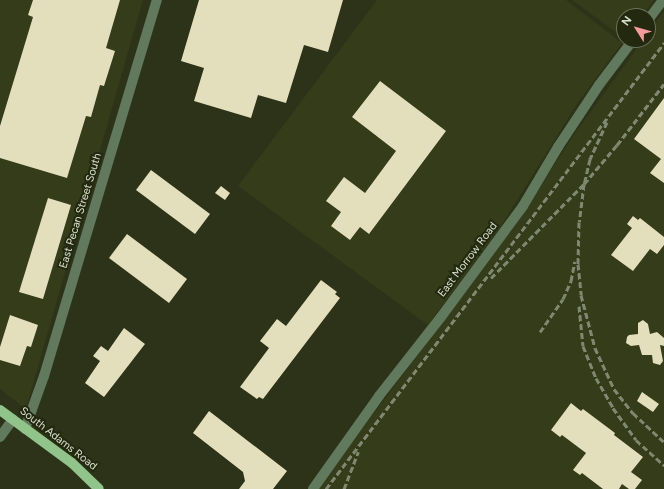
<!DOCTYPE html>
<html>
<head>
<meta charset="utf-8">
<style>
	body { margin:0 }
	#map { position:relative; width:664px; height:489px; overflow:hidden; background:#2c3318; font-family:Figtree,sans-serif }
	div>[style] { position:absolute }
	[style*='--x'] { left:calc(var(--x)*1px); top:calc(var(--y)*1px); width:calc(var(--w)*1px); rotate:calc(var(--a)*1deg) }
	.built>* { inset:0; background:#343c1a }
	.building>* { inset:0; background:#e3debc }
	.minor>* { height:10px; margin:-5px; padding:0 5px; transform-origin:5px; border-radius:5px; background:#617a5e }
	.major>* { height:10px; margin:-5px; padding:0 5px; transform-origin:5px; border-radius:5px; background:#91c48a }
	.rail>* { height:3px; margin-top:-1.5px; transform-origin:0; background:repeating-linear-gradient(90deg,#818872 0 6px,transparent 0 9px) }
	span { translate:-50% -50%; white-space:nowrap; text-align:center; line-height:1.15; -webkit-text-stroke:4px #22290e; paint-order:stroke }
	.street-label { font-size:11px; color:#dae0cf }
	.north { position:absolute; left:616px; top:8px; width:40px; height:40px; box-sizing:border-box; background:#22290e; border:1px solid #6c725b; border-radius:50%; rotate:307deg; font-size:11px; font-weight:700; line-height:16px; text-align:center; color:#dae0cf }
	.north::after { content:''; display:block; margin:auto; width:14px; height:18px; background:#f59b9c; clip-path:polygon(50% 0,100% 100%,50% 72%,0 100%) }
</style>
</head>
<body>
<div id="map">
	<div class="built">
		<i style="clip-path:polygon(0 0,143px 0,26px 409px,0 389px)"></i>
		<i style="clip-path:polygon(377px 0,566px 0,622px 43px,577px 104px,501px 226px,428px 325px,238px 186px)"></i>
		<i style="clip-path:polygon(572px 0,654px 0,642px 16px,624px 16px,624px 38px)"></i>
		<i style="clip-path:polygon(664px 11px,664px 489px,317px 489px,520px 219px,570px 140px,643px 40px,648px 40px,648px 33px)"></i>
	</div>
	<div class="building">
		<i style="clip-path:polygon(33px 0,120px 0,106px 48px,115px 51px,104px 86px,100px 85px,91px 117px,86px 116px,67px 178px,0 158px,0 126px,33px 17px,28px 15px)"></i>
		<i style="clip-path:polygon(199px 0,343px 0,328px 52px,304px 45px,286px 103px,258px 95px,251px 118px,194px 101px,204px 68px,181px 61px)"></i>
		<i style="clip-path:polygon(380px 81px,446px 131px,369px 234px,360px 227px,350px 240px,331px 226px,341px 212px,326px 201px,344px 177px,365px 193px,396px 151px,352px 117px)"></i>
		<i style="clip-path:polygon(664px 98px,664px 183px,650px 173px,661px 159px,634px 139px)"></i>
		<i style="clip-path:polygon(151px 170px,210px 214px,195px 234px,136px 190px)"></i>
		<i style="clip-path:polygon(221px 186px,230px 193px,225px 200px,215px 193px)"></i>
		<i style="clip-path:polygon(48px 198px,71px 205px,43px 299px,19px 292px)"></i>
		<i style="clip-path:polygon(633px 216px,638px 220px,640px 218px,664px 237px,664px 245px,657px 254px,650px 249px,633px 271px,611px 255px,632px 228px,627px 224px)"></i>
		<i style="clip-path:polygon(127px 234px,187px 279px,169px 303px,109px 258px)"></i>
		<i style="clip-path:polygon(321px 280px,337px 292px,335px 294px,340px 298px,263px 399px,259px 397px,257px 399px,240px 387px,269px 348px,260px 341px,277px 319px,286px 326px)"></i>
		<i style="clip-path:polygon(10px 315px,38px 325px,31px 347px,27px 346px,20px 366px,0 360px,0 347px)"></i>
		<i style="clip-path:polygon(643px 320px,648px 324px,650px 334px,657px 332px,664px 338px,664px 346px,660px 345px,663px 361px,660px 365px,653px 363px,652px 355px,642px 355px,639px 345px,631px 346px,626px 343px,627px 337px,629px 335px,638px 334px,638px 323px)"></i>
		<i style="clip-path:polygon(124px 328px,145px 344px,104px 397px,85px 383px,100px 361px,93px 356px,101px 346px,108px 351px)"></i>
		<i style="clip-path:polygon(642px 392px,659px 404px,653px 412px,637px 401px)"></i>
		<i style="clip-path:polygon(571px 403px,581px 411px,583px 409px,615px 433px,614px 435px,643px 457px,631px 472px,642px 480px,635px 489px,629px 489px,622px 484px,619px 489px,603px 489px,582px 473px,580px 475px,573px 470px,586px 453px,562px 435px,560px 437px,551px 430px)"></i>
		<i style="clip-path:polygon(209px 411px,287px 471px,273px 489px,239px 489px,245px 481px,243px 472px,193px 433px)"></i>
	</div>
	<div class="minor">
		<i style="--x:648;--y:20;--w:25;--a:-53"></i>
		<i style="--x:25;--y:429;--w:56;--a:-70.3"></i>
		<i style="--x:44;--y:376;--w:393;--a:-73.3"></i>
		<i style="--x:0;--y:437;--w:22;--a:-54"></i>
		<i style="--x:313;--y:489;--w:114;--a:-54.6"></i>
		<i style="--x:379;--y:396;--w:100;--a:-51.9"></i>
		<i style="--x:441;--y:317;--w:138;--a:-53.5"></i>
		<i style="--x:523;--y:206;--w:69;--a:-59.3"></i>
		<i style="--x:558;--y:147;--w:74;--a:-56.5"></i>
		<i style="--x:599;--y:85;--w:56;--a:-52.9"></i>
	</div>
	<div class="major">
		<i style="--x:0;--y:410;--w:89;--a:36.4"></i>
		<i style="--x:72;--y:463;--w:37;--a:44"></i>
	</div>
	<div class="rail">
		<i style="--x:607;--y:122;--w:41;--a:114.7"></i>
		<i style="--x:590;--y:159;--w:26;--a:103"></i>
		<i style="--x:584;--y:184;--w:38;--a:97"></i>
		<i style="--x:579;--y:222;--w:42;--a:91.4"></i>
		<i style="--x:578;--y:264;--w:31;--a:84"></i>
		<i style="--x:581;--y:295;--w:55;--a:75.2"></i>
		<i style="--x:595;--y:348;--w:45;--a:65.1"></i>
		<i style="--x:614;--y:389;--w:31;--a:52"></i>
		<i style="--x:633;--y:413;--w:42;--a:43.1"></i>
		<i style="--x:491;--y:278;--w:132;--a:-45.3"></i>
		<i style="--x:584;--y:184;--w:51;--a:-49.8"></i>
		<i style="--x:617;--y:145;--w:77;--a:-52.4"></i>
		<i style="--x:579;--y:306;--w:40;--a:84.3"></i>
		<i style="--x:583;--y:346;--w:35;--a:68"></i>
		<i style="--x:596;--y:378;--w:34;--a:60"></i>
		<i style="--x:613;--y:408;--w:39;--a:54"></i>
		<i style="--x:636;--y:440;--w:38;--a:42"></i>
		<i style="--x:540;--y:332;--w:40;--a:-55.1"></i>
		<i style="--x:563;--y:299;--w:20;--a:-66"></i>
		<i style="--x:571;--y:281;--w:20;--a:-79"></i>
		<i style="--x:326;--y:489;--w:560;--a:-52.84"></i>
		<i style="--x:344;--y:489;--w:40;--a:-69"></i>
	</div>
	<div class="street-label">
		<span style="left:81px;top:211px;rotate:-73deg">East Pecan Street South</span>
		<span style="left:468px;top:260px;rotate:-53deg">East Morrow Road</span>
		<span style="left:58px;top:439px;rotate:38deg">South Adams Road</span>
	</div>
	<div class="north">N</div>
</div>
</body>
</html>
